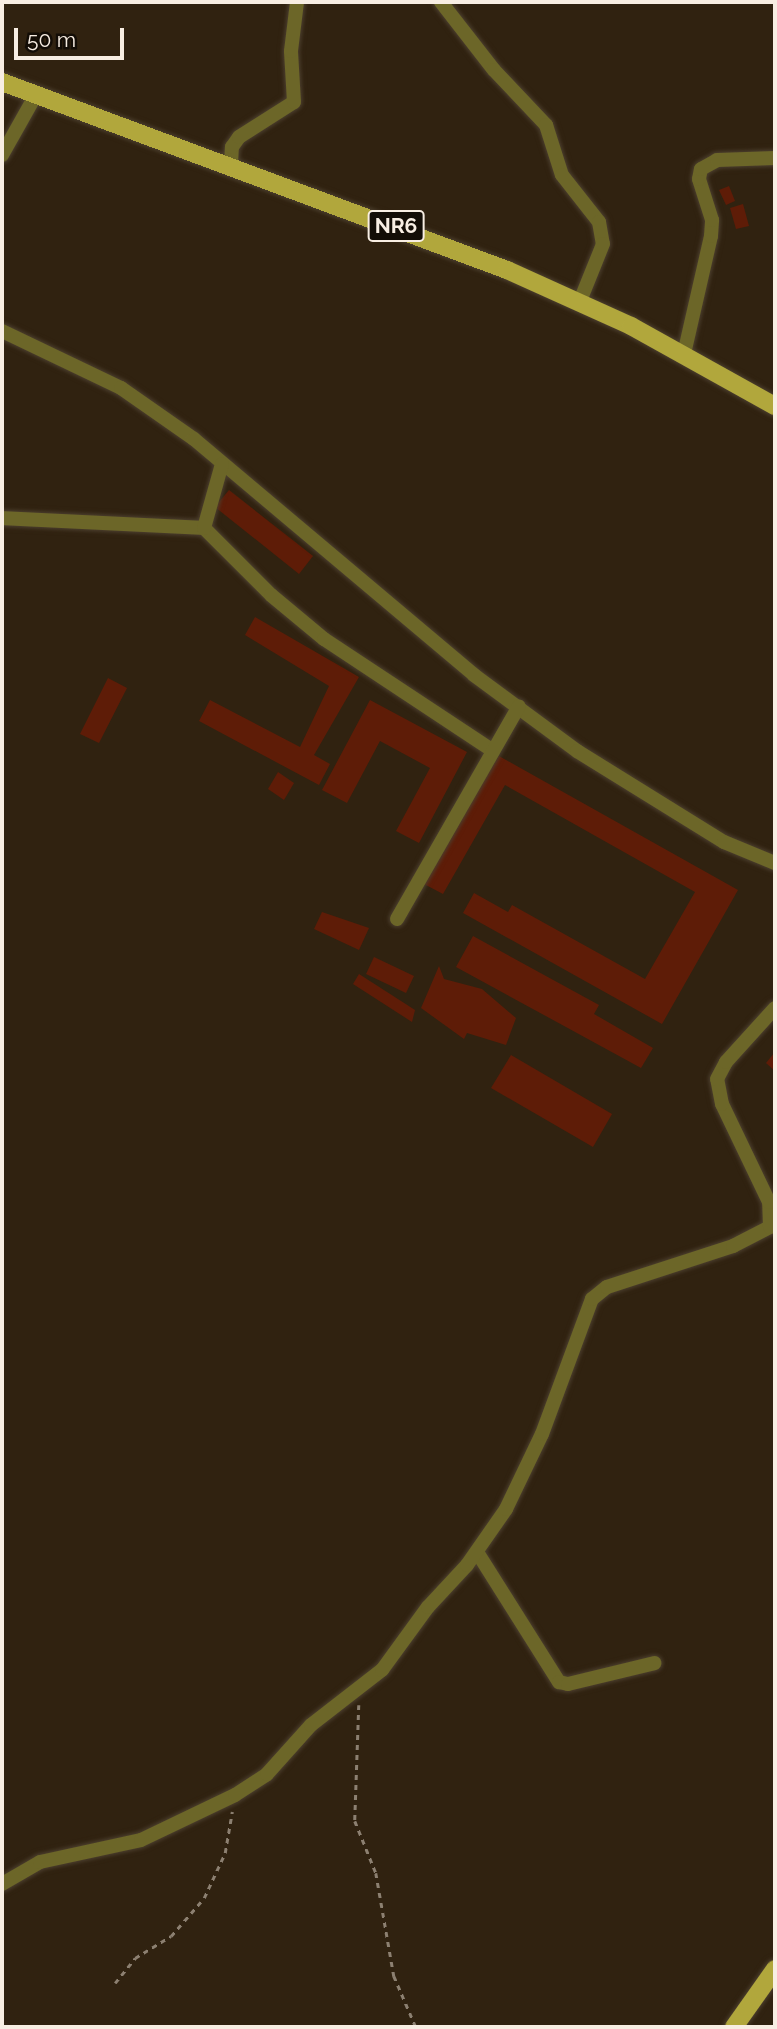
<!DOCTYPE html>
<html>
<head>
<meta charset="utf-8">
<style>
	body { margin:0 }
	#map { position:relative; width:777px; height:2029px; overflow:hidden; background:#302210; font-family:Raleway,sans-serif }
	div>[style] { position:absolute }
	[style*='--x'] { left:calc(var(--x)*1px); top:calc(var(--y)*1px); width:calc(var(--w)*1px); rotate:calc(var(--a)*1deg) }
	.building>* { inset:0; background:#5e1c07 }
	.path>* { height:2.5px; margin-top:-1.25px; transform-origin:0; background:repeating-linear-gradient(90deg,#8c8071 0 5px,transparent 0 10px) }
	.roads { filter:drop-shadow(0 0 2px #4c3f2e) drop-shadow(0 0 2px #4c3f2e) }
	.street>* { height:14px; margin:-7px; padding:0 7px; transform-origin:7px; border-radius:7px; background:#6c6628 }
	.primary>* { height:18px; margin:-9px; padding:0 9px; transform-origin:9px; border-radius:9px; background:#b1a73c }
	span { translate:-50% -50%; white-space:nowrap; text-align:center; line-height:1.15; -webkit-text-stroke:7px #130d06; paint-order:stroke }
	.shield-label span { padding:2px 5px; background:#130d06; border:2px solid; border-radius:5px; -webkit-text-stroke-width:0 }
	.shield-label { font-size:21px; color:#f8eee3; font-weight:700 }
	.frame { position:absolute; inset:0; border:4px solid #f8eee3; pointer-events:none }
	.scale { position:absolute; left:14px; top:28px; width:110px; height:32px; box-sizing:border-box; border:4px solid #f8eee3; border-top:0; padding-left:9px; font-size:21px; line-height:24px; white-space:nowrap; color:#f8eee3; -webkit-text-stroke:5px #130d06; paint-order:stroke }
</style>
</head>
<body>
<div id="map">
	<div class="building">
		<i style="clip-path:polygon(729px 186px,735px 201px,726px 205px,719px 190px)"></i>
		<i style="clip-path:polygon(743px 204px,749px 226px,736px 229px,730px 208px)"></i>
		<i style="clip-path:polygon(229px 490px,313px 556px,299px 574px,215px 507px)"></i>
		<i style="clip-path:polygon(255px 617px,359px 677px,314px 755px,330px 764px,319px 785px,199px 721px,210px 700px,300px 747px,329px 686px,245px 635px)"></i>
		<i style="clip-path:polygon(108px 678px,127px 688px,99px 743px,80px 734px)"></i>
		<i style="clip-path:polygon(370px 700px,467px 752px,419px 843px,396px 831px,430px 768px,380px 741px,347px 803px,322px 790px)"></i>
		<i style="clip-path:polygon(499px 756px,738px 890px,662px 1024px,463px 913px,474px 893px,508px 912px,512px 905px,645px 979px,695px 892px,505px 785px,443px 894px,424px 884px,425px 872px)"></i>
		<i style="clip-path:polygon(278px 772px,294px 783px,284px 800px,268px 789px)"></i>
		<i style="clip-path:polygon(322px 912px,369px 928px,359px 950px,314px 929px)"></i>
		<i style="clip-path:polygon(473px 936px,599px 1005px,594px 1014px,653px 1048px,641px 1068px,456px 967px)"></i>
		<i style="clip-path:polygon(374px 957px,414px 976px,406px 993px,366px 974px)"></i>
		<i style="clip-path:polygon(439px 966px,444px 979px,482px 989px,516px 1018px,506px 1045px,467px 1033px,464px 1039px,421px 1008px)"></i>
		<i style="clip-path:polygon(359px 974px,415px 1010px,412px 1022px,353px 984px)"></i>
		<i style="clip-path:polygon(775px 1052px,775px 1071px,766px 1063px)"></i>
		<i style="clip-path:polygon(511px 1055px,612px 1114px,593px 1147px,491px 1088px)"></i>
	</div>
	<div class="path">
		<i style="--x:359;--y:1705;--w:116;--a:92"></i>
		<i style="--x:355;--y:1821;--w:56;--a:68"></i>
		<i style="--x:376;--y:1873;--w:105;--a:80.1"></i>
		<i style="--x:394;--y:1976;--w:56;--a:66.7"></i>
		<i style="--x:115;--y:1983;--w:32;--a:-51"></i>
		<i style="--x:135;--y:1958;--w:42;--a:-31.4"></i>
		<i style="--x:171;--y:1936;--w:50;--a:-49"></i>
		<i style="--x:204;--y:1898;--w:50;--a:-65"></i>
		<i style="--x:225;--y:1853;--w:42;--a:-80.3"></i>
	</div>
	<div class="roads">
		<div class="street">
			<i style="--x:441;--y:2;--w:86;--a:52.1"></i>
			<i style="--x:494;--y:70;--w:76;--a:46.6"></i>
			<i style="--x:546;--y:125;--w:52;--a:72.3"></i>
			<i style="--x:562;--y:175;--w:60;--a:51.8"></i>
			<i style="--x:599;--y:222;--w:22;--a:80"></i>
			<i style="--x:603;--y:244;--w:61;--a:112"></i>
			<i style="--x:2;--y:155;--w:71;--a:-60.6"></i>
			<i style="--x:231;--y:164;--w:17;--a:-87"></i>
			<i style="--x:232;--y:147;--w:12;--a:-55"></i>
			<i style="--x:239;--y:137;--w:65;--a:-32.5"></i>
			<i style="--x:294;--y:102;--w:51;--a:-93.4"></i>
			<i style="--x:291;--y:51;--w:49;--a:-83"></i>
			<i style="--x:2;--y:331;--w:132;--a:25.6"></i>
			<i style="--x:121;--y:388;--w:89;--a:34.9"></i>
			<i style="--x:194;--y:439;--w:366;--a:40.1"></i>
			<i style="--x:474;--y:675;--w:128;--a:36.4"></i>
			<i style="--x:577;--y:751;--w:173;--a:31.8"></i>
			<i style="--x:724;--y:842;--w:55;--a:22.4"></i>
			<i style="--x:684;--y:354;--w:121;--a:-77.1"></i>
			<i style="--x:711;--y:236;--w:16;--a:-86"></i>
			<i style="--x:712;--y:220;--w:43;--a:-107.6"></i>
			<i style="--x:699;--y:179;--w:10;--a:-79"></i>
			<i style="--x:701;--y:169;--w:18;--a:-29"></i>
			<i style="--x:717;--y:160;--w:58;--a:-2"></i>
			<i style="--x:2;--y:518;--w:202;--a:2.8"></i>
			<i style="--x:204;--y:528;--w:95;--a:45"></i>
			<i style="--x:271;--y:595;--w:69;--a:39.7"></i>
			<i style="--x:324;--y:639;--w:201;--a:33.5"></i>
			<i style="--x:204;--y:528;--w:66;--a:-74.3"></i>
			<i style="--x:397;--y:919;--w:245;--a:-60.2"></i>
			<i style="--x:477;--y:1552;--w:154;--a:57.8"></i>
			<i style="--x:559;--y:1682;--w:9;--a:13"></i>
			<i style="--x:568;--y:1684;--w:89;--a:-13.6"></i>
			<i style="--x:2;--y:1884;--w:44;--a:-30.1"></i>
			<i style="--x:40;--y:1862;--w:103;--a:-12.3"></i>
			<i style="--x:141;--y:1840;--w:104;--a:-25.6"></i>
			<i style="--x:235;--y:1795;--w:38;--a:-33"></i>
			<i style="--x:267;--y:1774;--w:66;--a:-48.1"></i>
			<i style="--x:311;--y:1725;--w:90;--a:-37.8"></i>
			<i style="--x:382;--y:1670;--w:78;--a:-53.9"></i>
			<i style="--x:428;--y:1607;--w:57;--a:-47.1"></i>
			<i style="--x:467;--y:1565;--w:68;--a:-55.1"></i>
			<i style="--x:506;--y:1509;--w:83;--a:-64.4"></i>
			<i style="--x:542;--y:1434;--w:144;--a:-69.7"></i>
			<i style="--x:592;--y:1299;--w:19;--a:-39"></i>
			<i style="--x:607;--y:1287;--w:133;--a:-18"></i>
			<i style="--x:733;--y:1246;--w:42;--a:-27.2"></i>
			<i style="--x:770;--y:1227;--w:25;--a:-92"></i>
			<i style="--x:769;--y:1202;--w:109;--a:-115.6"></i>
			<i style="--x:722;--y:1104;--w:25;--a:-101"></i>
			<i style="--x:717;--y:1079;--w:19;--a:-62"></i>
			<i style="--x:726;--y:1062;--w:73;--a:-47.8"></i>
		</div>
		<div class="primary">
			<i style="--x:2;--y:82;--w:539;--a:20.42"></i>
			<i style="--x:507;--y:270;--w:136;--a:24.3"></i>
			<i style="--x:631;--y:326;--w:165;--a:29.1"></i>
			<i style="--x:734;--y:2027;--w:71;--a:-54.7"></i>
		</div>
	</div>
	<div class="shield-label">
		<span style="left:396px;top:226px">NR6</span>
	</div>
	<div class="frame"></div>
	<div class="scale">50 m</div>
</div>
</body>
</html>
